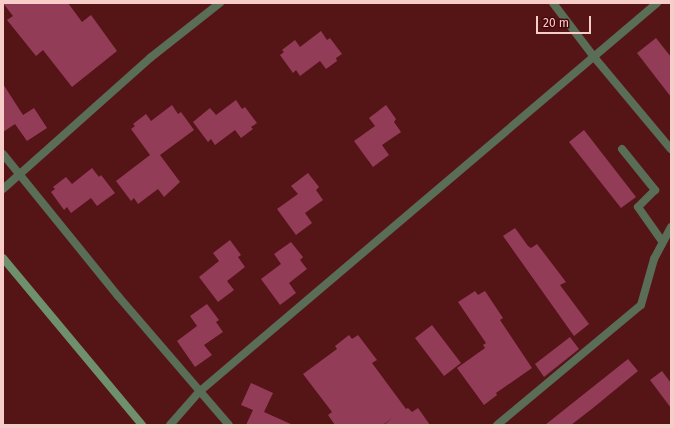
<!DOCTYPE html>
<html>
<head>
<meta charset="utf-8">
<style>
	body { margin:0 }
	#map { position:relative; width:674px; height:428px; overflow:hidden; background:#551517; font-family:"Fira Sans",sans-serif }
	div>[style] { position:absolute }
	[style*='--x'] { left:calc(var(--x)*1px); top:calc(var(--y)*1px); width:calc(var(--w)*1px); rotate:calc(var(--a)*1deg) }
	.building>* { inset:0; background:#933c58 }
	.street>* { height:8px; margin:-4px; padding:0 4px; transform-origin:4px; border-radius:4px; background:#596d57 }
	.secondary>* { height:8px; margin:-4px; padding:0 4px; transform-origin:4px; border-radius:4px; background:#6f906d }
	span { translate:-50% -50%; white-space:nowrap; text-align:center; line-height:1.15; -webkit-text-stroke:3.5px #49080d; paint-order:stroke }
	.frame { position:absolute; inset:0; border:4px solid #f7cdca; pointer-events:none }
	.scale { position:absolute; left:536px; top:16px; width:55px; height:18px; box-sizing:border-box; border:2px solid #f7cdca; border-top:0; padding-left:5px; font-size:12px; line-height:14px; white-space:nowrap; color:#f7cdca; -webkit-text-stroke:3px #49080d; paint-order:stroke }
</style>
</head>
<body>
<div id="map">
	<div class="building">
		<i style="clip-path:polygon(3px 3px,68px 3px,82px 22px,91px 15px,117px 51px,72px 87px,43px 50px,36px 56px,7px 20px,13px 16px)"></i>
		<i style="clip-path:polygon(321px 31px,327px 40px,330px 38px,342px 54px,336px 58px,337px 61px,326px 69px,320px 61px,300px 76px,296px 70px,293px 73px,280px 55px,284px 52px,282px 50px,295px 40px,300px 47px)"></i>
		<i style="clip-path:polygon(656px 38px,671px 57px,671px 97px,637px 53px)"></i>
		<i style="clip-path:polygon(3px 84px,23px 115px,34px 108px,47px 128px,27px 141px,15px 124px,3px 132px)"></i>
		<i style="clip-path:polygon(236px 100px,242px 109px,245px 107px,257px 123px,251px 127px,253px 129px,241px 138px,235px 130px,215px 145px,211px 139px,208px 142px,193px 122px,210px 108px,216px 115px)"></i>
		<i style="clip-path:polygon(172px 105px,178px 114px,181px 112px,194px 130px,160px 155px,180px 182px,164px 197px,158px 189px,138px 204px,134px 198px,131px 201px,116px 181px,150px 155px,131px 129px,135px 126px,133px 124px,146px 114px,151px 121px)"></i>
		<i style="clip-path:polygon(386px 105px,396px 119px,394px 122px,401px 132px,382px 145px,389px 155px,373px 167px,354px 141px,375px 126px,369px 118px)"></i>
		<i style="clip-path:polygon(584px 130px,636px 197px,621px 208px,569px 142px)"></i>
		<i style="clip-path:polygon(92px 168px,99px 177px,101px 175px,115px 193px,97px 206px,91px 198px,71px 213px,67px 207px,64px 210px,51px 192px,55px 189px,53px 187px,66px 177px,72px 184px)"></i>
		<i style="clip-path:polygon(308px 173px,319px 187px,316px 190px,323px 200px,305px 213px,312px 223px,296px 235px,277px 209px,298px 194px,291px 186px)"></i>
		<i style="clip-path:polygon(515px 228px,528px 246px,531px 248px,537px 244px,566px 282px,560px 285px,589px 324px,574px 336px,503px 236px)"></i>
		<i style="clip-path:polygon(230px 240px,241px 255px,238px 257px,245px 267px,227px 281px,234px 290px,218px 302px,199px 277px,219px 261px,213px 253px)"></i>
		<i style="clip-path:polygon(291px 242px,303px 257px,300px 260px,307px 269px,289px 283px,296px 293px,280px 305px,261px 279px,281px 264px,274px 254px)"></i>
		<i style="clip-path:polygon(475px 291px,478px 295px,485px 291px,503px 318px,500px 320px,532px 368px,496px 393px,497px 395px,484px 405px,457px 368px,485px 348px,483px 345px,486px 343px,458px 302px)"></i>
		<i style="clip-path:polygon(207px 304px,219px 320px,216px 322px,223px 332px,204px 345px,212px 355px,195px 367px,177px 341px,197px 326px,190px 316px)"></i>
		<i style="clip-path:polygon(432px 325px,461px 363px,444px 376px,415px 338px)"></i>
		<i style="clip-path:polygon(349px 335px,352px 339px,358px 335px,377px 360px,372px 363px,406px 409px,408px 408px,412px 412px,418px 408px,430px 425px,384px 425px,393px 417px,383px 425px,335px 425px,328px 415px,332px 412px,303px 374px,337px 349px,335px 346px)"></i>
		<i style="clip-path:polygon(570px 337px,579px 349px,544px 377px,535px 364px)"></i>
		<i style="clip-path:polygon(628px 359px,638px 371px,593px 408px,571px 425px,545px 425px)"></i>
		<i style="clip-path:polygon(662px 371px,671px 383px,671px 408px,650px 380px)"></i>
		<i style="clip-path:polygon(251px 383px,273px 393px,264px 412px,293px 425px,246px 425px,253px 410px,241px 405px)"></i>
	</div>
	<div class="street">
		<i style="--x:553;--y:3;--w:68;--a:52.8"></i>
		<i style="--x:594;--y:57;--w:120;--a:50.1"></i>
		<i style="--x:622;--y:149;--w:53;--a:51.2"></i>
		<i style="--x:655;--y:190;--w:24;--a:135"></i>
		<i style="--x:638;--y:207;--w:42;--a:54.8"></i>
		<i style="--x:3;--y:154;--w:183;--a:51"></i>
		<i style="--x:118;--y:296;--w:170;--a:49.3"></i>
		<i style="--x:3;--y:189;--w:197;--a:-41.7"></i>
		<i style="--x:150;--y:58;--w:89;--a:-38.2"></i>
		<i style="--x:170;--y:425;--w:44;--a:-48.7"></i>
		<i style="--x:199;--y:392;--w:601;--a:-40.34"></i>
		<i style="--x:497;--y:425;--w:187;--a:-39.8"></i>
		<i style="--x:641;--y:305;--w:48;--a:-74.2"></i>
		<i style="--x:654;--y:259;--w:36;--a:-62"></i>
	</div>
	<div class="secondary">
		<i style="--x:3;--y:258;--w:217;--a:50.2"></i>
	</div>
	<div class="frame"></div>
	<div class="scale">20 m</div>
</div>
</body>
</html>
